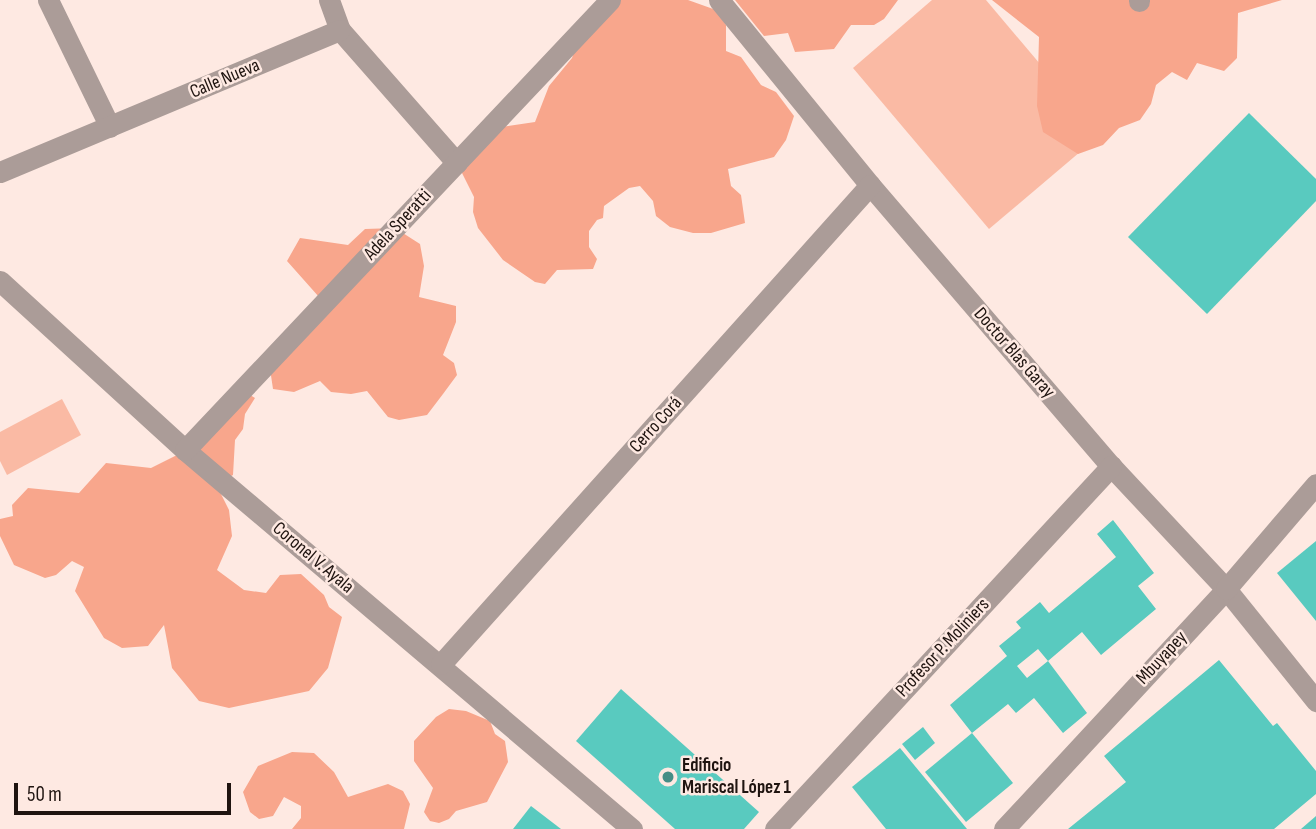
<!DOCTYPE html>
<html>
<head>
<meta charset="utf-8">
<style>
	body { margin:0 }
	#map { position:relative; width:1316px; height:829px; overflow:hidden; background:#fee9e2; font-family:"Sofia Sans Condensed",sans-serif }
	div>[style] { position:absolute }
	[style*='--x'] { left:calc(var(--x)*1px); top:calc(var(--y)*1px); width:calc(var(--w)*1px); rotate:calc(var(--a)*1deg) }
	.green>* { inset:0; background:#fabaa4 }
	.forest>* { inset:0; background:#f8a68c }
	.building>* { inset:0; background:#59cabf }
	.street>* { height:21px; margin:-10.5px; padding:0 10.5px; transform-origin:10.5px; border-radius:10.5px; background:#ab9c98 }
	.dots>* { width:19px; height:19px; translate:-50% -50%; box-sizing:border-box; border:4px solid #fee9e2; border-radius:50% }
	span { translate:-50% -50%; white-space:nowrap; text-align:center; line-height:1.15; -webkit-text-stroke:5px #fee9e2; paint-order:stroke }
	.street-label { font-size:19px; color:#1f1410 }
	.poi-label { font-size:19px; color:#1f1410; font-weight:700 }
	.left { translate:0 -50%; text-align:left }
	.scale { position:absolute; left:14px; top:783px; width:217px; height:32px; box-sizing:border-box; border:4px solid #1f1410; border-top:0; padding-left:9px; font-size:21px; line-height:24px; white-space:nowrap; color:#1f1410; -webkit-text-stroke:5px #fee9e2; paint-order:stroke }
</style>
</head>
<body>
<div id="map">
	<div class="green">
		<i style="clip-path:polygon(932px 0,986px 0,1100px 135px,989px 229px,853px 68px)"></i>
		<i style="clip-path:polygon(62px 399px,81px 435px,7px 475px,0 461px,0 432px)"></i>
	</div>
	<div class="forest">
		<i style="clip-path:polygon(600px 0,688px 0,716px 10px,726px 25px,726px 51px,741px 57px,761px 85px,776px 92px,794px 116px,786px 140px,774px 157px,728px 169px,731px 186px,741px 195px,745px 223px,711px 233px,693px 233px,670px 227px,656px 216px,653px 201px,640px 186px,629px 188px,604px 206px,603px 218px,597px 220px,589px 231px,589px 247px,597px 259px,593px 269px,557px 270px,545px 284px,535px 282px,503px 260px,478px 228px,473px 212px,474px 197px,457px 163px,488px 129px,535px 122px,549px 86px,572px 58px,580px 32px)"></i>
		<i style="clip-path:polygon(735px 0,898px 0,884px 19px,874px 25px,851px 25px,834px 49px,795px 52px,788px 33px,764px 36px)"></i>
		<i style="clip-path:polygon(992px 0,1282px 0,1238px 13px,1237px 58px,1224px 71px,1197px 63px,1187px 80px,1172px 72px,1156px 85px,1151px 104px,1140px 120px,1119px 128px,1103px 145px,1078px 154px,1043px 132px,1037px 106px,1039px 37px)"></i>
		<i style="clip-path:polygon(395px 228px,420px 244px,424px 266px,419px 297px,456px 306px,456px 322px,443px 355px,454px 363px,457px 375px,443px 394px,427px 415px,399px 420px,388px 417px,367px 391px,351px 394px,331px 392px,320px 381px,294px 392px,273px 389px,269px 362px,319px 297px,287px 261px,300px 238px,348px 245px,365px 229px)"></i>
		<i style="clip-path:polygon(242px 390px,255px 398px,245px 414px,243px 429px,235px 440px,233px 475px,216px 484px,229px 510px,232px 536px,217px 570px,244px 590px,266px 593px,280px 575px,301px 574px,324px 595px,329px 607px,342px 617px,328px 668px,309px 691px,229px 708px,199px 701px,172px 668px,164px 625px,148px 646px,122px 648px,104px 638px,75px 591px,84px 567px,72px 561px,56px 575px,45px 578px,14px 565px,0 536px,0 519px,13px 516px,12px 505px,28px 488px,79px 493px,106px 463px,151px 468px,185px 451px)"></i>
		<i style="clip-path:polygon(449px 709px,466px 711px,490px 721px,495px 734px,505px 741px,508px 762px,487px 802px,456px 811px,449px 819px,439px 823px,430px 821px,424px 812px,433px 788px,414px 761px,414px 741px,436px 717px)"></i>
		<i style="clip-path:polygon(292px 752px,314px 753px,334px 772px,348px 797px,388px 784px,403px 791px,410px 804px,404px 829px,292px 829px,301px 818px,301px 806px,284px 797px,273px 816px,259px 819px,250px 812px,243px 792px,258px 766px)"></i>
	</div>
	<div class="building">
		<i style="clip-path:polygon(1249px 113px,1316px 179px,1316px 201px,1207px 314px,1128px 237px)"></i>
		<i style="clip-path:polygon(1113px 520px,1154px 573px,1138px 586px,1156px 609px,1101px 655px,1082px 632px,1048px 661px,1038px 649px,1017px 666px,1027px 678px,1048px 661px,1087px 713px,1063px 733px,1034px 698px,1016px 713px,1008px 704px,972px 733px,950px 705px,1007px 656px,999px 646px,1021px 628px,1016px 622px,1040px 602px,1049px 613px,1116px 557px,1097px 534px)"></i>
		<i style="clip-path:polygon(1316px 541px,1316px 621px,1277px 573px)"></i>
		<i style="clip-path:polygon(1219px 660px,1273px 726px,1277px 723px,1316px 771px,1316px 794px,1274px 829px,1068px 829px,1126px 782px,1104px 756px)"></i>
		<i style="clip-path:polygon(621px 689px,759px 812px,744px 829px,675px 829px,576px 741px)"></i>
		<i style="clip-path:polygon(923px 727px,935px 743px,915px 760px,902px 744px)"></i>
		<i style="clip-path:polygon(972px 733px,1013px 783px,966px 822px,925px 772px)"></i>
		<i style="clip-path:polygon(900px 748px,967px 829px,886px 829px,852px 787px)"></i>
		<i style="clip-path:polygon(531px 806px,561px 829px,513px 829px)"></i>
		<i style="clip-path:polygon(1316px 816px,1316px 829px,1301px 829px)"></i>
	</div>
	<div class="street">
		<i style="--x:48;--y:0;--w:141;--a:64"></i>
		<i style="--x:329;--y:0;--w:32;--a:70"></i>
		<i style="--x:340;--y:30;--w:177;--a:48.7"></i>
		<i style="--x:719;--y:0;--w:239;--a:50.8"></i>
		<i style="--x:870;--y:185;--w:370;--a:49.4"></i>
		<i style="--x:1111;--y:466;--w:168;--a:46.9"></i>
		<i style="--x:1226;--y:589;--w:144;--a:51.2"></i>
		<i style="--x:1139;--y:0;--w:1;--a:90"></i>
		<i style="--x:0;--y:172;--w:368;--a:-22.7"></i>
		<i style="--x:0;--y:281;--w:251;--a:42.4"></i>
		<i style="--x:185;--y:450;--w:586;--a:40.29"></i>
		<i style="--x:185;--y:450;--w:619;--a:-46.64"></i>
		<i style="--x:441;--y:664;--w:643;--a:-48.15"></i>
		<i style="--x:775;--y:829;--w:495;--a:-47.2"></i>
		<i style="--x:1004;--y:829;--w:327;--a:-47.2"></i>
		<i style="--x:1226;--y:589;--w:138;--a:-49.4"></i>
	</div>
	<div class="dots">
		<i style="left:668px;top:777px;background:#468d85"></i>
	</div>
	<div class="street-label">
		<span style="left:225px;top:79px;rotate:-23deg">Calle Nueva</span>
		<span style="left:398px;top:225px;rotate:-47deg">Adela Speratti</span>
		<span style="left:1014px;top:353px;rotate:49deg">Doctor Blas Garay</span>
		<span style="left:656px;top:425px;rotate:-48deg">Cerro Corá</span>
		<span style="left:313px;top:558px;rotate:40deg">Coronel V. Ayala</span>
		<span style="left:943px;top:648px;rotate:-47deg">Profesor P. Moliniers</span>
		<span style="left:1162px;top:658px;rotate:-47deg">Mbuyapey</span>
	</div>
	<div class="poi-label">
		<span class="left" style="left:682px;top:777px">Edificio<br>Mariscal López 1</span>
	</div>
	<div class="scale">50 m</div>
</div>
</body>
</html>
